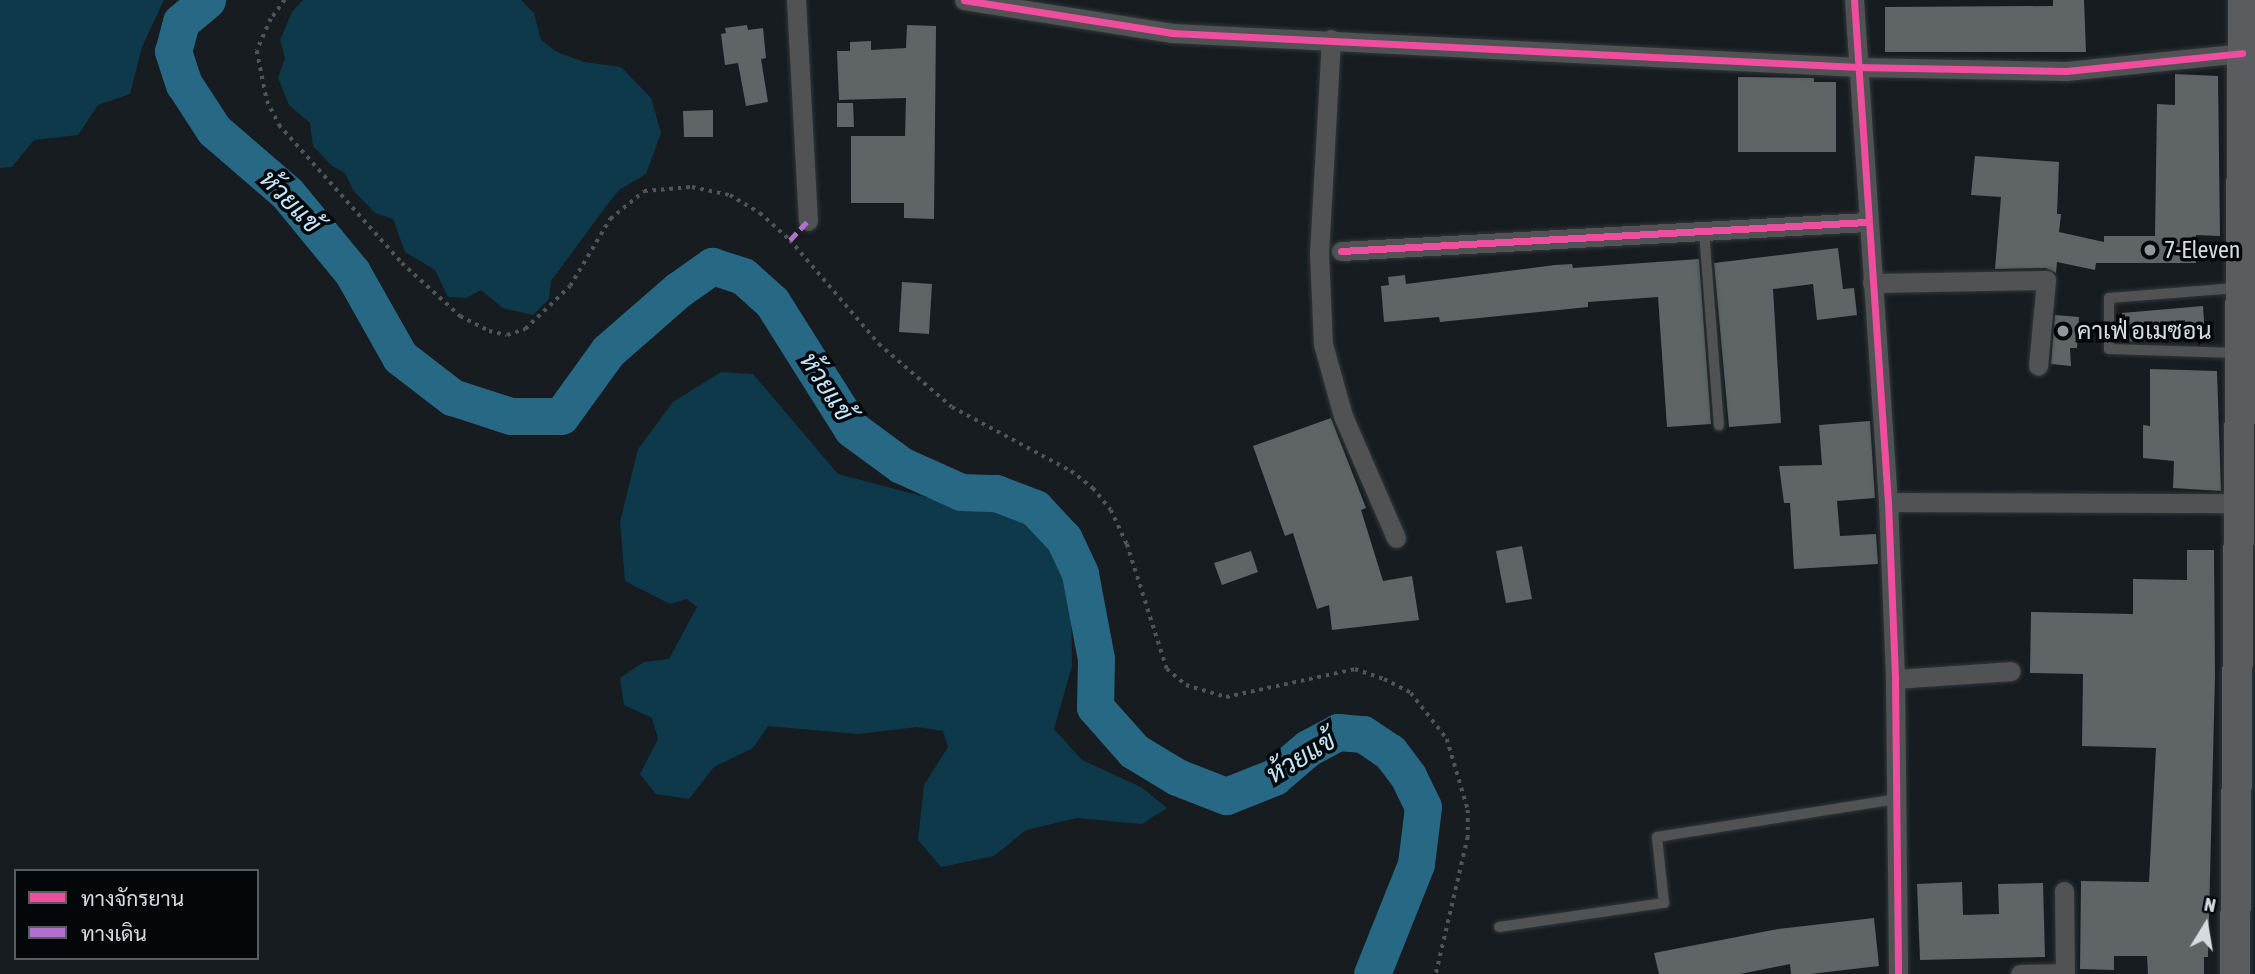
<!DOCTYPE html>
<html>
<head>
<meta charset="utf-8">
<style>
	body { margin:0 }
	#map { position:relative; width:2255px; height:974px; overflow:hidden; background:#161c1f; font-family:"Asap Condensed",Sarabun,sans-serif }
	div>[style] { position:absolute }
	[style*='--x'] { left:calc(var(--x)*1px); top:calc(var(--y)*1px); width:calc(var(--w)*1px); rotate:calc(var(--a)*1deg) }
	.green>* { inset:0; background:#0e394b }
	.river>* { height:37px; margin:-18.5px; padding:0 18.5px; transform-origin:18.5px; border-radius:18.5px; background:#276885 }
	.building>* { inset:0; background:#5f6567 }
	.path>* { height:3.5px; margin-top:-1.75px; transform-origin:0; background:repeating-linear-gradient(90deg,#525456 0 3.5px,transparent 0 8.5px) }
	.roads { filter:drop-shadow(0 0 2px #323639) drop-shadow(0 0 2px #323639) }
	.lane>* { height:10px; margin:-5px; padding:0 5px; transform-origin:5px; border-radius:5px; background:#505253 }
	.street>* { height:19px; margin:-9.5px; padding:0 9.5px; transform-origin:9.5px; border-radius:9.5px; background:#505253 }
	.primary>* { height:30px; margin:-15px; padding:0 15px; transform-origin:15px; border-radius:15px; background:#595d5f }
	.quiet>* { height:5px; margin-top:-2.5px; transform-origin:0; background:repeating-linear-gradient(90deg,#b36fd0 0 10px,transparent 0 15px) }
	.cycleway>* { height:7px; margin:-3.5px; padding:0 3.5px; transform-origin:3.5px; border-radius:3.5px; background:#ef4d9e }
	.dots>* { width:19px; height:19px; translate:-50% -50%; box-sizing:border-box; border:4px solid #040709; border-radius:50% }
	span { translate:-50% -50%; white-space:nowrap; text-align:center; line-height:1.15; -webkit-text-stroke:7px #040709; paint-order:stroke }
	.poi-label { font-size:24px; color:#d5dce0 }
	.left { translate:0 -50%; text-align:left }
	.water-label { font-size:26px; color:#c2e6f9; font-style:italic }
	.legend { position:absolute; left:14px; top:869px; width:245px; height:91px; box-sizing:border-box; background:#040709; border:2px solid #585c5f; margin:0; padding:9px 12px; list-style:none; font-size:21px; color:#d5dce0 }
	.legend li { display:flex; align-items:center; gap:14px; height:35px }
	.legend b { width:35px; border:2px solid #585c5f }
	.north { position:absolute; left:2171px; top:890px; width:70px; height:70px; -webkit-text-stroke:5px #040709; paint-order:stroke; rotate:11deg; font-size:19px; font-weight:700; line-height:28px; text-align:center; color:#d5dce0 }
	.north::after { content:''; display:block; margin:auto; width:24px; height:32px; background:#d5dce0; clip-path:polygon(50% 0,100% 100%,50% 72%,0 100%) }
</style>
</head>
<body>
<div id="map">
	<div class="green">
		<i style="clip-path:polygon(0 0,164px 0,142px 47px,130px 94px,98px 105px,78px 135px,34px 140px,12px 167px,0 168px)"></i>
		<i style="clip-path:polygon(303px 0,521px 0,534px 13px,541px 40px,557px 52px,584px 62px,621px 67px,651px 98px,661px 133px,646px 174px,619px 190px,607px 205px,551px 281px,549px 299px,533px 315px,503px 308px,481px 290px,466px 298px,448px 297px,435px 270px,405px 252px,393px 219px,375px 213px,353px 190px,345px 173px,332px 166px,313px 146px,310px 123px,289px 105px,278px 78px,285px 58px,280px 40px,292px 12px)"></i>
		<i style="clip-path:polygon(721px 372px,753px 374px,838px 474px,948px 503px,985px 505px,1021px 516px,1051px 543px,1071px 605px,1072px 666px,1054px 729px,1082px 760px,1141px 787px,1167px 808px,1142px 824px,1077px 818px,1026px 830px,994px 856px,941px 867px,918px 840px,924px 785px,948px 747px,943px 731px,917px 727px,858px 734px,768px 726px,753px 748px,714px 767px,689px 799px,656px 794px,640px 774px,658px 739px,652px 718px,624px 705px,620px 678px,644px 662px,669px 659px,697px 607px,687px 599px,670px 604px,625px 581px,620px 522px,638px 449px,673px 402px)"></i>
	</div>
	<div class="river">
		<i style="--x:207;--y:0;--w:34;--a:140"></i>
		<i style="--x:181;--y:22;--w:30;--a:105"></i>
		<i style="--x:173;--y:51;--w:35;--a:72"></i>
		<i style="--x:184;--y:84;--w:55;--a:56.9"></i>
		<i style="--x:214;--y:130;--w:96;--a:40.8"></i>
		<i style="--x:287;--y:193;--w:102;--a:50.6"></i>
		<i style="--x:352;--y:272;--w:98;--a:60.5"></i>
		<i style="--x:400;--y:357;--w:66;--a:37.6"></i>
		<i style="--x:452;--y:397;--w:62;--a:17.9"></i>
		<i style="--x:511;--y:416;--w:50;--a:0"></i>
		<i style="--x:561;--y:416;--w:80;--a:-54.1"></i>
		<i style="--x:608;--y:351;--w:93;--a:-41.1"></i>
		<i style="--x:678;--y:290;--w:42;--a:-35.2"></i>
		<i style="--x:712;--y:266;--w:33;--a:18"></i>
		<i style="--x:743;--y:276;--w:39;--a:42"></i>
		<i style="--x:772;--y:302;--w:150;--a:57.8"></i>
		<i style="--x:852;--y:429;--w:61;--a:36.3"></i>
		<i style="--x:901;--y:465;--w:66;--a:24.2"></i>
		<i style="--x:961;--y:492;--w:35;--a:2"></i>
		<i style="--x:996;--y:493;--w:42;--a:21"></i>
		<i style="--x:1035;--y:508;--w:42;--a:46.9"></i>
		<i style="--x:1064;--y:539;--w:38;--a:65"></i>
		<i style="--x:1080;--y:574;--w:86;--a:79.3"></i>
		<i style="--x:1096;--y:659;--w:48;--a:91.2"></i>
		<i style="--x:1095;--y:707;--w:59;--a:48.4"></i>
		<i style="--x:1134;--y:751;--w:50;--a:31.2"></i>
		<i style="--x:1177;--y:777;--w:53;--a:21.2"></i>
		<i style="--x:1226;--y:796;--w:52;--a:-21.6"></i>
		<i style="--x:1274;--y:777;--w:45;--a:-40.5"></i>
		<i style="--x:1308;--y:748;--w:34;--a:-28"></i>
		<i style="--x:1338;--y:732;--w:25;--a:5"></i>
		<i style="--x:1363;--y:734;--w:32;--a:34"></i>
		<i style="--x:1390;--y:752;--w:30;--a:53"></i>
		<i style="--x:1408;--y:776;--w:34;--a:64"></i>
		<i style="--x:1423;--y:807;--w:57;--a:97"></i>
		<i style="--x:1416;--y:864;--w:118;--a:111.8"></i>
	</div>
	<div class="building">
		<i style="clip-path:polygon(2053px 0,2084px 0,2086px 52px,1885px 52px,1885px 7px,2053px 6px)"></i>
		<i style="clip-path:polygon(747px 25px,748px 30px,763px 28px,766px 58px,761px 59px,768px 102px,746px 106px,738px 63px,725px 65px,721px 34px,726px 33px,725px 28px)"></i>
		<i style="clip-path:polygon(907px 25px,936px 26px,934px 219px,904px 218px,904px 203px,851px 203px,851px 136px,905px 136px,906px 98px,839px 100px,837px 51px,850px 51px,850px 42px,871px 41px,871px 50px,906px 48px)"></i>
		<i style="clip-path:polygon(2175px 74px,2218px 76px,2220px 236px,2196px 235px,2196px 263px,2096px 263px,2095px 270px,2057px 262px,2056px 273px,2046px 268px,1995px 269px,2001px 197px,1971px 195px,1975px 156px,2059px 162px,2057px 214px,2061px 214px,2059px 232px,2104px 242px,2104px 236px,2155px 236px,2157px 104px,2175px 105px)"></i>
		<i style="clip-path:polygon(1738px 77px,1814px 78px,1814px 82px,1836px 82px,1836px 152px,1738px 152px)"></i>
		<i style="clip-path:polygon(837px 103px,853px 103px,854px 127px,837px 127px)"></i>
		<i style="clip-path:polygon(713px 110px,713px 137px,684px 137px,683px 111px)"></i>
		<i style="clip-path:polygon(1838px 248px,1843px 289px,1854px 288px,1857px 315px,1817px 320px,1813px 284px,1773px 289px,1781px 423px,1729px 427px,1714px 263px)"></i>
		<i style="clip-path:polygon(1699px 259px,1711px 424px,1667px 427px,1658px 297px,1588px 302px,1588px 307px,1440px 322px,1439px 317px,1384px 322px,1381px 286px,1389px 285px,1388px 277px,1405px 275px,1406px 284px,1555px 265px,1572px 264px,1573px 268px)"></i>
		<i style="clip-path:polygon(902px 282px,932px 284px,929px 334px,899px 332px)"></i>
		<i style="clip-path:polygon(2203px 306px,2205px 336px,2125px 342px,2122px 313px)"></i>
		<i style="clip-path:polygon(2055px 315px,2079px 317px,2077px 348px,2070px 348px,2071px 366px,2051px 364px)"></i>
		<i style="clip-path:polygon(2150px 369px,2217px 371px,2221px 491px,2173px 488px,2174px 461px,2143px 458px,2143px 425px,2150px 426px)"></i>
		<i style="clip-path:polygon(1331px 418px,1366px 508px,1361px 510px,1383px 581px,1412px 576px,1419px 620px,1332px 630px,1329px 605px,1317px 609px,1293px 533px,1285px 536px,1253px 446px)"></i>
		<i style="clip-path:polygon(1870px 421px,1875px 498px,1837px 501px,1840px 536px,1876px 534px,1878px 564px,1794px 569px,1790px 503px,1784px 503px,1779px 466px,1822px 465px,1819px 425px)"></i>
		<i style="clip-path:polygon(1522px 546px,1532px 599px,1506px 603px,1496px 551px)"></i>
		<i style="clip-path:polygon(2187px 550px,2214px 550px,2215px 676px,2208px 957px,2204px 957px,2204px 974px,2148px 974px,2147px 956px,2114px 956px,2114px 970px,2080px 969px,2081px 881px,2149px 882px,2156px 748px,2082px 746px,2083px 674px,2030px 673px,2031px 612px,2133px 614px,2133px 579px,2187px 580px)"></i>
		<i style="clip-path:polygon(1251px 551px,1258px 572px,1222px 585px,1214px 563px)"></i>
		<i style="clip-path:polygon(1962px 882px,1963px 915px,1999px 914px,1998px 884px,2043px 883px,2045px 957px,1920px 960px,1917px 884px)"></i>
		<i style="clip-path:polygon(1874px 918px,1879px 966px,1810px 974px,1791px 974px,1790px 964px,1740px 974px,1659px 974px,1654px 953px,1778px 929px)"></i>
	</div>
	<div class="path">
		<i style="--x:285;--y:0;--w:24;--a:126"></i>
		<i style="--x:271;--y:19;--w:35;--a:114"></i>
		<i style="--x:257;--y:51;--w:51;--a:78.7"></i>
		<i style="--x:267;--y:101;--w:27;--a:63"></i>
		<i style="--x:279;--y:125;--w:185;--a:48.3"></i>
		<i style="--x:402;--y:263;--w:79;--a:42.4"></i>
		<i style="--x:460;--y:316;--w:33;--a:27"></i>
		<i style="--x:489;--y:331;--w:18;--a:13"></i>
		<i style="--x:507;--y:335;--w:19;--a:-18"></i>
		<i style="--x:525;--y:329;--w:62;--a:-43.7"></i>
		<i style="--x:570;--y:286;--w:78;--a:-59.2"></i>
		<i style="--x:610;--y:219;--w:44;--a:-39.5"></i>
		<i style="--x:644;--y:191;--w:48;--a:-4.8"></i>
		<i style="--x:692;--y:187;--w:39;--a:12"></i>
		<i style="--x:730;--y:195;--w:35;--a:31"></i>
		<i style="--x:760;--y:213;--w:40;--a:42"></i>
		<i style="--x:790;--y:240;--w:137;--a:49.4"></i>
		<i style="--x:879;--y:344;--w:96;--a:40.8"></i>
		<i style="--x:952;--y:407;--w:135;--a:28.3"></i>
		<i style="--x:1071;--y:471;--w:28;--a:38"></i>
		<i style="--x:1093;--y:488;--w:28;--a:51"></i>
		<i style="--x:1111;--y:510;--w:38;--a:65"></i>
		<i style="--x:1127;--y:544;--w:131;--a:72.3"></i>
		<i style="--x:1167;--y:669;--w:25;--a:40"></i>
		<i style="--x:1186;--y:685;--w:42;--a:16.7"></i>
		<i style="--x:1226;--y:697;--w:132;--a:-12.2"></i>
		<i style="--x:1355;--y:669;--w:31;--a:19"></i>
		<i style="--x:1384;--y:679;--w:30;--a:27"></i>
		<i style="--x:1411;--y:693;--w:58;--a:52"></i>
		<i style="--x:1447;--y:739;--w:74;--a:73.5"></i>
		<i style="--x:1468;--y:810;--w:27;--a:90"></i>
		<i style="--x:1468;--y:837;--w:141;--a:103.1"></i>
	</div>
	<div class="roads">
		<div class="lane">
			<i style="--x:1704;--y:231;--w:195;--a:85.6"></i>
			<i style="--x:2236;--y:288;--w:127;--a:175.5"></i>
			<i style="--x:2109;--y:298;--w:51;--a:90"></i>
			<i style="--x:2109;--y:349;--w:128;--a:1.8"></i>
			<i style="--x:1499;--y:927;--w:167;--a:-8.3"></i>
			<i style="--x:1664;--y:903;--w:66;--a:-96.1"></i>
			<i style="--x:1657;--y:837;--w:242;--a:-9"></i>
		</div>
		<div class="street">
			<i style="--x:796;--y:0;--w:221;--a:86.9"></i>
			<i style="--x:964;--y:0;--w:211;--a:9"></i>
			<i style="--x:1172;--y:33;--w:687;--a:2.84"></i>
			<i style="--x:1858;--y:67;--w:208;--a:1.1"></i>
			<i style="--x:2066;--y:71;--w:177;--a:-5.8"></i>
			<i style="--x:1854;--y:0;--w:503;--a:86.13"></i>
			<i style="--x:1888;--y:502;--w:177;--a:87.7"></i>
			<i style="--x:1895;--y:679;--w:295;--a:89.4"></i>
			<i style="--x:1331;--y:39;--w:214;--a:93.2"></i>
			<i style="--x:1319;--y:253;--w:91;--a:87.5"></i>
			<i style="--x:1323;--y:344;--w:75;--a:74.5"></i>
			<i style="--x:1343;--y:416;--w:133;--a:66.5"></i>
			<i style="--x:1341;--y:251;--w:527;--a:-3.16"></i>
			<i style="--x:1872;--y:283;--w:174;--a:-1"></i>
			<i style="--x:2046;--y:280;--w:86;--a:95.3"></i>
			<i style="--x:1888;--y:502;--w:353;--a:0.2"></i>
			<i style="--x:1895;--y:679;--w:116;--a:-3.9"></i>
			<i style="--x:2064;--y:891;--w:83;--a:89.3"></i>
			<i style="--x:2020;--y:974;--w:45;--a:-1.3"></i>
		</div>
		<div class="primary">
			<i style="--x:2235;--y:974;--w:974;--a:-89.53"></i>
		</div>
	</div>
	<div class="quiet">
		<i style="--x:790;--y:240;--w:26;--a:-47"></i>
	</div>
	<div class="cycleway">
		<i style="--x:964;--y:0;--w:211;--a:9"></i>
		<i style="--x:1172;--y:33;--w:687;--a:2.84"></i>
		<i style="--x:1858;--y:67;--w:208;--a:1.1"></i>
		<i style="--x:2066;--y:71;--w:177;--a:-5.8"></i>
		<i style="--x:1854;--y:0;--w:503;--a:86.13"></i>
		<i style="--x:1888;--y:502;--w:177;--a:87.7"></i>
		<i style="--x:1895;--y:679;--w:295;--a:89.4"></i>
		<i style="--x:1341;--y:251;--w:527;--a:-3.16"></i>
	</div>
	<div class="dots">
		<i style="left:2150px;top:250px;background:#92999c"></i>
		<i style="left:2063px;top:331px;background:#92999c"></i>
	</div>
	<div class="poi-label">
		<span class="left" style="left:2164px;top:250px">7-Eleven</span>
		<span class="left" style="left:2077px;top:331px">คาเฟ่ อเมซอน</span>
	</div>
	<div class="water-label">
		<span style="left:290px;top:202px;rotate:46deg">ห้วยแข้</span>
		<span style="left:826px;top:387px;rotate:57deg">ห้วยแข้</span>
		<span style="left:1301px;top:758px;rotate:-31deg">ห้วยแข้</span>
	</div>
	<ul class="legend">
	<li><b style="height:9px;background:#ef4d9e"></b>ทางจักรยาน</li>
	<li><b style="height:9px;background:#b36fd0"></b>ทางเดิน</li>
	</ul>
	<div class="north">N</div>
</div>
</body>
</html>
